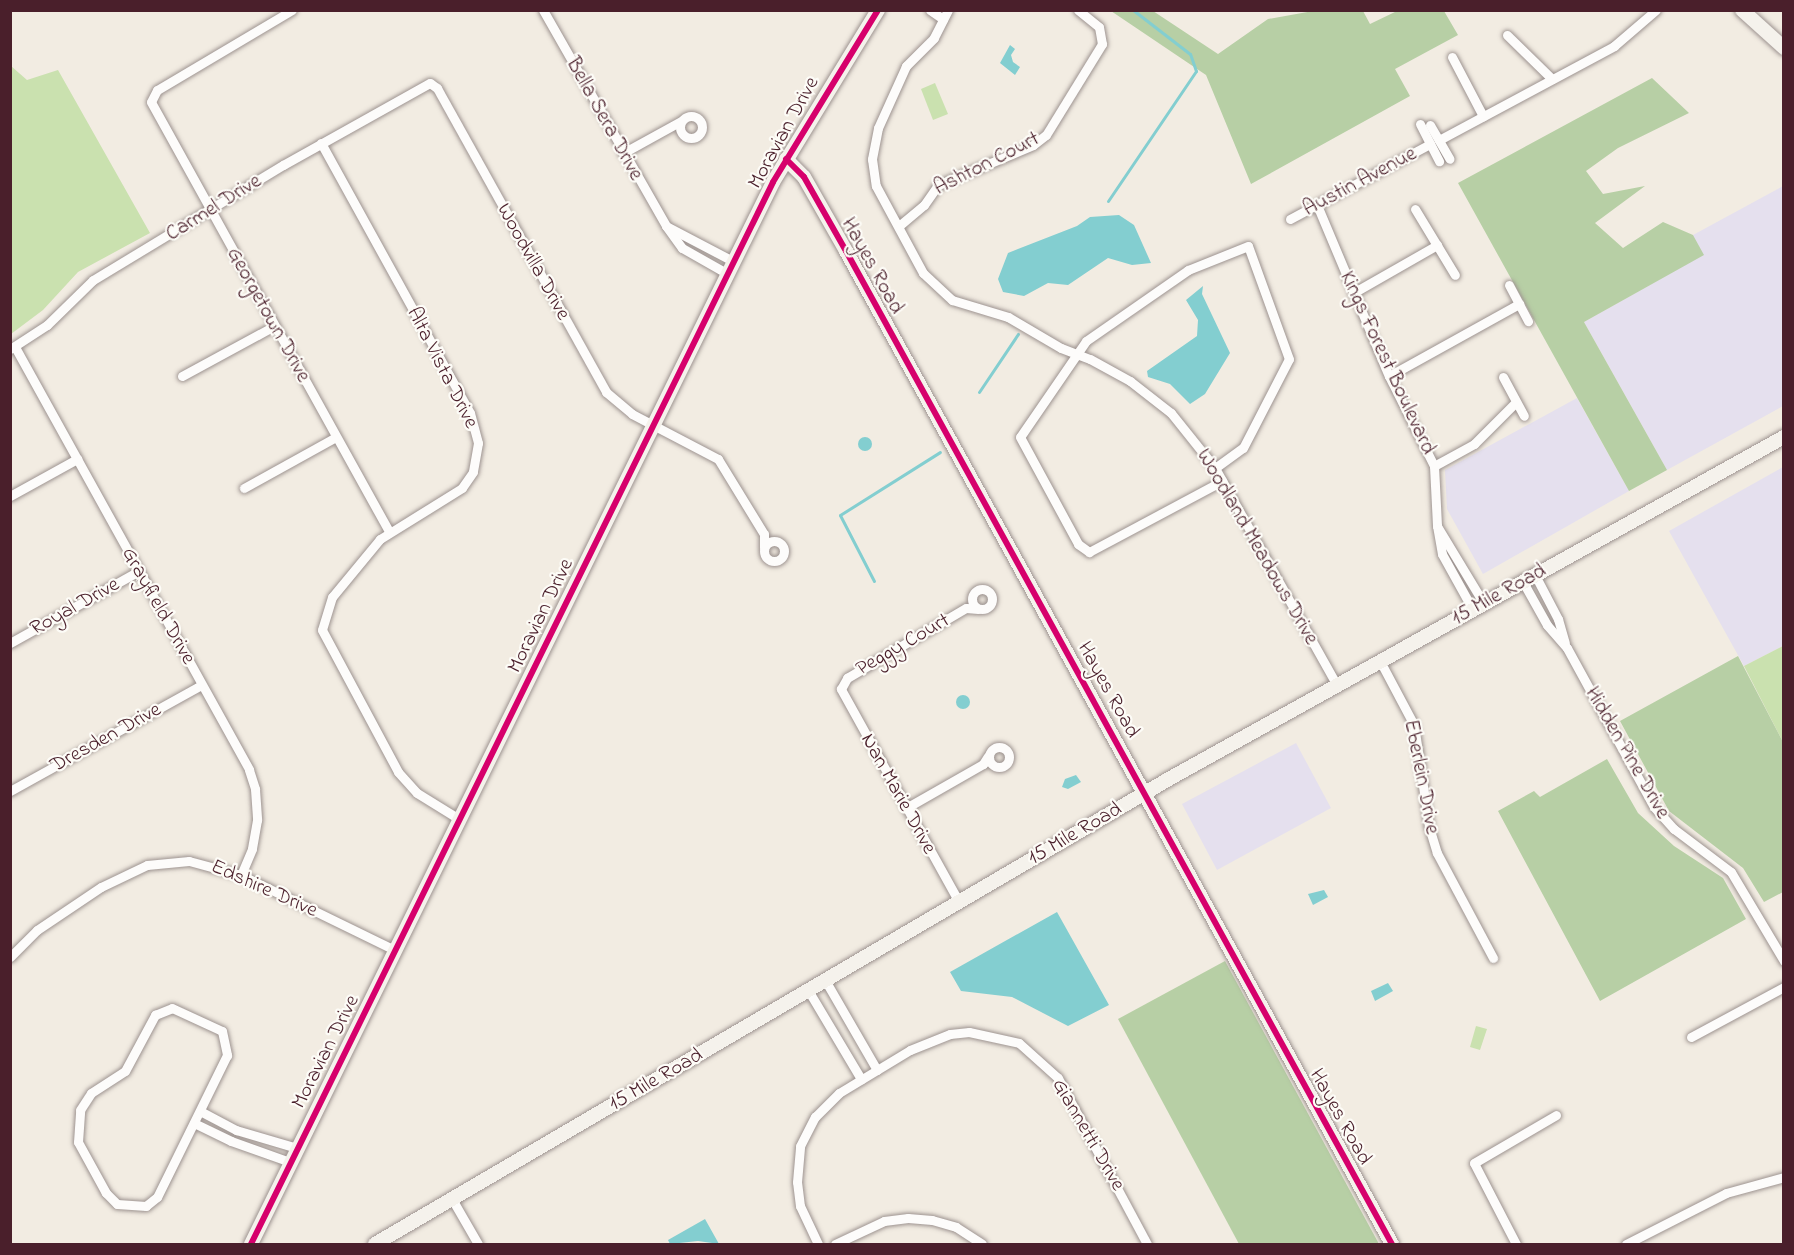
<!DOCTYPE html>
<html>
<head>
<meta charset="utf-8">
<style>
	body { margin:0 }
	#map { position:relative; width:1794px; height:1255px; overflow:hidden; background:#f2ece2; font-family:"Indie Flower",sans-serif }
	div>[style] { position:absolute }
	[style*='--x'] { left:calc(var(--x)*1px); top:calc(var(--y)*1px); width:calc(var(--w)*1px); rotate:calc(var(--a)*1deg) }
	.built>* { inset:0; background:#e5e0ee }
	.green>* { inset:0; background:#cae1af }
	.forest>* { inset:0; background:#b7cfa5 }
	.water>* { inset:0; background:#83ced0 }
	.round { border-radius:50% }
	.stream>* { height:3px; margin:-1.5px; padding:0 1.5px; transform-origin:1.5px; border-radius:1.5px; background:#83ced0 }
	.roads { filter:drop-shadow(0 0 2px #9d9390) drop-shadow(0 0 2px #9d9390) }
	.street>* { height:9px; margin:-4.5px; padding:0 4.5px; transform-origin:4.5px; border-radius:4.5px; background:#fdfcfb }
	.street>.ring { margin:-4.5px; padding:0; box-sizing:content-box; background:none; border:9px solid #fdfcfb; border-radius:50% }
	.secondary>* { height:14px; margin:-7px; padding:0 7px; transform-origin:7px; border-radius:7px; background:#f5f2ec }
	.cycleway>* { height:6px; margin:-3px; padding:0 3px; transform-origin:3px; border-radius:3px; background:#d6006c }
	span { translate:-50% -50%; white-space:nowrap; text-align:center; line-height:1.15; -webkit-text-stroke:4.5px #fdfcf7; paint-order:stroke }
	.street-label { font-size:21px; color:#4a1f2b }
	.frame { position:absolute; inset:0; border:12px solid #4a1f2b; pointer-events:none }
</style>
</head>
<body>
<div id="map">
	<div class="built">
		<i style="clip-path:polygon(1783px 186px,1783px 406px,1667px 470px,1584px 322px,1703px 255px,1693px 235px)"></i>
		<i style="clip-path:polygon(1577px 398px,1629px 491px,1483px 574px,1447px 509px,1445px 470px)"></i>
		<i style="clip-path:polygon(1783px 467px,1783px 646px,1744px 666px,1669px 531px)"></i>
		<i style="clip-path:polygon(1296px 743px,1331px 808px,1217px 870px,1182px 804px)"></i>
	</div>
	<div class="green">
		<i style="clip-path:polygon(11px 66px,27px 80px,58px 70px,150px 233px,78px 272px,43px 310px,11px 334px)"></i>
		<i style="clip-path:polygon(935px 83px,948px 114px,933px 120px,921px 89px)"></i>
		<i style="clip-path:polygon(1783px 646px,1783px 742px,1744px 666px)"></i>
		<i style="clip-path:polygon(1476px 1026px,1487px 1029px,1480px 1050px,1470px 1047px)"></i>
	</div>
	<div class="forest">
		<i style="clip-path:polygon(1111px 11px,1153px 11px,1218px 54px,1268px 19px,1313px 11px,1363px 11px,1370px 24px,1397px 11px,1444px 11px,1458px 35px,1395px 69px,1410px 96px,1251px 184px,1206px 75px)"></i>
		<i style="clip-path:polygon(1652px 78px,1689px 113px,1618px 148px,1586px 171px,1603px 194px,1645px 186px,1595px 223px,1623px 248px,1663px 222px,1693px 235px,1704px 255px,1584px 322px,1667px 470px,1629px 491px,1458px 183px)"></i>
		<i style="clip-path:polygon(1738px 656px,1783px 742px,1783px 892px,1764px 902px,1743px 868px,1669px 811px,1620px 721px)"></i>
		<i style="clip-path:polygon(1607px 759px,1638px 813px,1674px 846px,1723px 878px,1746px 919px,1600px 1001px,1498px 811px,1534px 791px,1540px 797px)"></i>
		<i style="clip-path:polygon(1225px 961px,1379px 1244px,1239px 1244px,1118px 1019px)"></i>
	</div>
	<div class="water">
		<i style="clip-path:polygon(1010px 45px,1015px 49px,1011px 55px,1013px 62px,1020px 67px,1015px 75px,1000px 63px)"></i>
		<i style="clip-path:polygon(1119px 215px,1134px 225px,1151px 263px,1132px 265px,1108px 258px,1068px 285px,1048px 283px,1024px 296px,1003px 292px,998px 279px,1008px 253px,1077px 226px,1090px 217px)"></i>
		<i style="clip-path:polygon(1203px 286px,1202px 294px,1230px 353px,1205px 394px,1190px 404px,1170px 384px,1148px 377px,1147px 371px,1197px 336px,1198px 320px,1186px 300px)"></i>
		<i class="round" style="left:858px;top:437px;width:14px;height:14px"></i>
		<i class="round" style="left:956px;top:695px;width:14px;height:14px"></i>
		<i style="clip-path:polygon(1076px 775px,1081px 782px,1068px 789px,1062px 787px,1065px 779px)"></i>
		<i style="clip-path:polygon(1324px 890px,1328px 897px,1313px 905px,1308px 894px)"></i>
		<i style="clip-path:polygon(1057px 912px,1109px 1005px,1068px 1026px,1012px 997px,961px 991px,950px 972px)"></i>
		<i style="clip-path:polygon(1388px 983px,1393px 991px,1375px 1001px,1371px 991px)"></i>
		<i style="clip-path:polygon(705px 1219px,719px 1244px,698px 1241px,670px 1244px,668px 1240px)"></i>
	</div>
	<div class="stream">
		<i style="--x:1108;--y:201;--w:157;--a:-55.9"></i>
		<i style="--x:1196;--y:71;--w:18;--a:-109"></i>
		<i style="--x:1190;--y:54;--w:72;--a:-142.3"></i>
		<i style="--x:979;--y:392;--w:70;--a:-56.1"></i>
		<i style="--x:874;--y:581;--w:74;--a:-117.3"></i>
		<i style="--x:840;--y:515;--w:118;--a:-32.2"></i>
	</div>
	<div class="roads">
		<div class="street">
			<i style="--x:292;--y:10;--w:157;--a:149.3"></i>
			<i style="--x:157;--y:90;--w:13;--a:117"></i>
			<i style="--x:151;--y:102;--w:491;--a:61"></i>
			<i style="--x:543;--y:10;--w:249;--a:60.3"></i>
			<i style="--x:930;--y:10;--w:16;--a:35"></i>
			<i style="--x:948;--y:10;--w:31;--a:117"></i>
			<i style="--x:934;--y:38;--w:40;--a:135"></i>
			<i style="--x:906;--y:66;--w:68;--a:114.3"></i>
			<i style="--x:878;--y:128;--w:32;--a:101"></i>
			<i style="--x:872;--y:159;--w:27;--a:82"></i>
			<i style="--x:876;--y:186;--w:99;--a:61.6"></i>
			<i style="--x:923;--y:273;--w:40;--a:43"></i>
			<i style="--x:952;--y:300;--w:59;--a:16.9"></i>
			<i style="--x:1008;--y:317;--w:61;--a:30.3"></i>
			<i style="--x:1061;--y:348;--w:31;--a:21"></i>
			<i style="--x:1090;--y:359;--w:46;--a:28.8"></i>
			<i style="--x:1130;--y:381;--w:52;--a:38"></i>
			<i style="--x:1171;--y:413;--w:70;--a:51.3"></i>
			<i style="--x:1215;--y:468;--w:249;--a:60.7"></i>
			<i style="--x:1507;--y:35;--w:63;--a:44.4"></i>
			<i style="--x:1452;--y:57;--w:67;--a:62.3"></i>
			<i class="ring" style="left:680px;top:116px;width:13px;height:13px"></i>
			<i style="--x:1420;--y:124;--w:42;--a:62.8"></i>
			<i style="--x:1430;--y:125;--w:39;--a:60"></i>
			<i style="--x:1439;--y:140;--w:199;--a:-28.2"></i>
			<i style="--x:1614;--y:46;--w:55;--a:-40.6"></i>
			<i style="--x:321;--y:143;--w:308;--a:61.1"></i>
			<i style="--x:470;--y:413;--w:31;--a:75"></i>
			<i style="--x:478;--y:443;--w:29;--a:100"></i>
			<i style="--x:473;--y:472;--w:19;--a:125"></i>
			<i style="--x:462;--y:488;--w:97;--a:148.1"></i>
			<i style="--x:380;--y:539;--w:75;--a:129.6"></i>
			<i style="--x:332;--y:597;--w:34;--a:107"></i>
			<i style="--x:322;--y:630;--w:161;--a:61.8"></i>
			<i style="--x:398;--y:772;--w:28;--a:48"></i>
			<i style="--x:417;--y:793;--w:49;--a:31.8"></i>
			<i style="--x:623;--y:153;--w:66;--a:-28.9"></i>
			<i style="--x:1317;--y:205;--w:186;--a:67.2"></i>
			<i style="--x:1389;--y:376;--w:101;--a:63.4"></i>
			<i style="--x:1434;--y:466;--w:60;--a:87.1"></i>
			<i style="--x:1415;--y:209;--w:77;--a:58.8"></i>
			<i style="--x:1290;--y:219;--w:159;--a:-28.2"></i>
			<i style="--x:900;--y:225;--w:31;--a:-40"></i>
			<i style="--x:924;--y:205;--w:24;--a:-55"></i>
			<i style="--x:938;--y:185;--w:103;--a:-22.8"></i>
			<i style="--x:1033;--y:145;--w:16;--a:-38"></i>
			<i style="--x:1046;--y:135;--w:107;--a:-58.4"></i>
			<i style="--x:1102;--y:44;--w:17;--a:-100"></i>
			<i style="--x:1099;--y:27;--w:27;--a:-141"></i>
			<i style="--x:728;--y:274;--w:53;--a:-150.5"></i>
			<i style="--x:682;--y:248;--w:27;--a:-126"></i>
			<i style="--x:666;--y:226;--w:78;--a:27.6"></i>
			<i style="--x:1509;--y:285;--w:41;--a:62.2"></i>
			<i style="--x:1353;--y:293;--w:97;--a:-29.7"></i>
			<i style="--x:15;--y:347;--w:483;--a:61"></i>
			<i style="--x:249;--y:770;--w:20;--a:72"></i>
			<i style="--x:255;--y:789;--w:31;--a:86"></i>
			<i style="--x:257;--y:820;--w:29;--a:100"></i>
			<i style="--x:252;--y:849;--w:28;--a:113"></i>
			<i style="--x:10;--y:349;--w:44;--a:-33"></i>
			<i style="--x:47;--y:325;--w:64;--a:-44.4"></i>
			<i style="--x:93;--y:280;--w:222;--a:-31.2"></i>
			<i style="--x:283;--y:165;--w:168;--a:-29.2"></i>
			<i style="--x:430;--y:83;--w:9;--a:36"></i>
			<i style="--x:437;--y:88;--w:348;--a:60.9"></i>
			<i style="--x:606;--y:392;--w:34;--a:40"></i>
			<i style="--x:632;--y:414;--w:97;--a:27.6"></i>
			<i style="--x:718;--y:459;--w:88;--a:58.5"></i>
			<i style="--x:764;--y:534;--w:13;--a:90"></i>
			<i style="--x:182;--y:376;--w:105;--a:-28.5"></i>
			<i style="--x:1389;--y:376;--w:149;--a:-29"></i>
			<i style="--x:1503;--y:377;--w:44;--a:61.7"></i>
			<i style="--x:1434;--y:466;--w:46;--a:-28.8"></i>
			<i style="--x:1474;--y:444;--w:59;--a:-45"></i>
			<i style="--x:1215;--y:468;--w:34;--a:-36"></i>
			<i style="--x:1243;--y:448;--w:100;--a:-62.7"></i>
			<i style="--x:1289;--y:359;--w:120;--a:-109.9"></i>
			<i style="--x:1248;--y:246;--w:65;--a:158.2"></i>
			<i style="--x:1188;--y:270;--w:124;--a:145.2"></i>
			<i style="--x:1086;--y:341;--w:116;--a:124.5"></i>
			<i style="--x:1020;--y:437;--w:122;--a:61.5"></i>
			<i style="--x:1078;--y:544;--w:14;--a:36"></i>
			<i style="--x:1089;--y:552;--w:151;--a:-28.1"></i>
			<i style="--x:244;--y:488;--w:105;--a:-29"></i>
			<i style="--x:10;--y:496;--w:77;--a:-28.9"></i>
			<i class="ring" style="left:764px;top:541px;width:11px;height:11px"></i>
			<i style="--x:1535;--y:575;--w:50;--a:62.4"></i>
			<i style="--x:1558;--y:619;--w:25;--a:74"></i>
			<i style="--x:1523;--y:582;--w:49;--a:60.8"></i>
			<i style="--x:1547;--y:625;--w:30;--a:49"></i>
			<i style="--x:1567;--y:648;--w:181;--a:61.3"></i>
			<i style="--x:1654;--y:807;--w:30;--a:48"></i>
			<i style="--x:1674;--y:829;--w:71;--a:37"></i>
			<i style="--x:1731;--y:872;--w:104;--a:59.2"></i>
			<i class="ring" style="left:972px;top:589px;width:11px;height:11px"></i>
			<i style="--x:1473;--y:610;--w:64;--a:-119"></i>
			<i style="--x:1442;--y:554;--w:28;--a:-100"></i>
			<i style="--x:1437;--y:526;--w:91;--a:58.9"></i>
			<i style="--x:10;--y:643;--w:148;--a:-29.2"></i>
			<i style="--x:1380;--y:661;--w:72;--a:62"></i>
			<i style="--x:1414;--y:725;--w:103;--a:81.6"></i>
			<i style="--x:1429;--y:827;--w:27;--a:73"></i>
			<i style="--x:1437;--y:853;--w:119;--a:61.9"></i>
			<i class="ring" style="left:989px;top:747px;width:11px;height:11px"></i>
			<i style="--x:10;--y:791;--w:218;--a:-29"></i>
			<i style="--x:906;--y:808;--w:89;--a:-29.7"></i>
			<i style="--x:983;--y:764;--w:9;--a:-58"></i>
			<i style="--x:959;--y:902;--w:244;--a:-119"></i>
			<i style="--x:841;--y:689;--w:13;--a:-61"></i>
			<i style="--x:847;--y:678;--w:138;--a:-30.5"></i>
			<i style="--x:966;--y:608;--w:12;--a:5"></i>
			<i style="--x:10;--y:957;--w:38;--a:-45"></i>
			<i style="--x:37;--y:930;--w:77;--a:-33.9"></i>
			<i style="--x:101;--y:887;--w:51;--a:-25.6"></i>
			<i style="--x:147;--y:865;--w:42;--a:-5.4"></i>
			<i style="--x:189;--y:861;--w:54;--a:15.1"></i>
			<i style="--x:241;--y:875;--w:171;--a:26"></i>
			<i style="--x:825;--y:980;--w:104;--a:60"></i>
			<i style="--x:808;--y:990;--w:104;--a:59.2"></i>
			<i style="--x:172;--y:1008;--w:55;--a:24.7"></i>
			<i style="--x:222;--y:1031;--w:25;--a:78"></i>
			<i style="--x:227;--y:1055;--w:158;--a:116.2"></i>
			<i style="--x:157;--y:1197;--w:14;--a:141"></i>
			<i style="--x:146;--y:1206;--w:29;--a:-176"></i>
			<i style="--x:117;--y:1204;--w:16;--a:-135"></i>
			<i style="--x:106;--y:1193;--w:58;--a:-118.8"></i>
			<i style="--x:78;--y:1142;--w:32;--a:-86"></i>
			<i style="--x:80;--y:1110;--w:20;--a:-57"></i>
			<i style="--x:91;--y:1093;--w:40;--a:-32.9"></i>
			<i style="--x:125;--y:1071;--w:64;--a:-61.8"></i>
			<i style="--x:155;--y:1015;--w:18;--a:-22"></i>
			<i style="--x:1691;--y:1037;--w:106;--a:-28.3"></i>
			<i style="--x:200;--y:1111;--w:41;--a:27.8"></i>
			<i style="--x:236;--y:1130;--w:64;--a:16.4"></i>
			<i style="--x:194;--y:1123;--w:41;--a:25.9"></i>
			<i style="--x:231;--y:1141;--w:63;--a:19.6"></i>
			<i style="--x:452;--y:1199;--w:52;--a:60"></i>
			<i style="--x:818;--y:1244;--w:42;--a:-115.3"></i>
			<i style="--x:800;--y:1206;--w:24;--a:-97"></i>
			<i style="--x:797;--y:1182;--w:36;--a:-85"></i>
			<i style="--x:800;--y:1146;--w:33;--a:-63"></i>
			<i style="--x:815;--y:1117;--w:34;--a:-45"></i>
			<i style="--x:839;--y:1093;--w:83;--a:-31.2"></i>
			<i style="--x:910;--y:1050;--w:43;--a:-21.8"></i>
			<i style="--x:950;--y:1034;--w:19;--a:-6"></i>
			<i style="--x:969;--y:1032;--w:51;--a:12.4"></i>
			<i style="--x:1019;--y:1043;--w:52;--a:41.9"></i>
			<i style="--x:1058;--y:1078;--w:188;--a:61.8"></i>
			<i style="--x:835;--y:1244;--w:54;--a:-25.1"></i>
			<i style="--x:884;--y:1221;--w:24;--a:-7"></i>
			<i style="--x:908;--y:1218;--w:24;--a:5"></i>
			<i style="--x:932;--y:1220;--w:25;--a:16"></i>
			<i style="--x:956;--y:1227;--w:31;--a:33"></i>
			<i style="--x:1516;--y:1244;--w:91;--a:-117.4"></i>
			<i style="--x:1474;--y:1163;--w:95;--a:-30.3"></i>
			<i style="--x:1626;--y:1244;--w:112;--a:-27"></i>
			<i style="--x:1726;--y:1193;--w:60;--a:-15.4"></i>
		</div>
		<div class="secondary">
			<i style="--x:1742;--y:10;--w:57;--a:42.1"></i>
			<i style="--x:786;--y:159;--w:25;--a:45"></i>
			<i style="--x:804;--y:177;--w:85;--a:60.4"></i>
			<i style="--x:846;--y:251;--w:1133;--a:61.2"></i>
			<i style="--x:251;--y:1244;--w:1183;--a:-63.82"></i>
			<i style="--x:773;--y:182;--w:202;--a:-58.6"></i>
			<i style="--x:375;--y:1244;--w:918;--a:-30.36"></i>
			<i style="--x:1167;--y:780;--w:706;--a:-29.07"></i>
		</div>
	</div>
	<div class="cycleway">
		<i style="--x:786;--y:159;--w:25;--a:45"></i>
		<i style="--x:804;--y:177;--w:85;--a:60.4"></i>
		<i style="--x:846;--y:251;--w:1133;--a:61.2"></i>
		<i style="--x:251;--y:1244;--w:1183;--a:-63.82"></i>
		<i style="--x:773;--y:182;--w:202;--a:-58.6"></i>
	</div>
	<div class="street-label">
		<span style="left:604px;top:119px;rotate:61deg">Bella Sera Drive</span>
		<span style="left:784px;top:133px;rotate:-61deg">Moravian Drive</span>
		<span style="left:987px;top:164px;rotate:-27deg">Ashton Court</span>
		<span style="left:1360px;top:182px;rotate:-28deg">Austin Avenue</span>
		<span style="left:214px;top:208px;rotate:-32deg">Carmel Drive</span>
		<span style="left:533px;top:262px;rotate:61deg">Woodvilla Drive</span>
		<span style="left:872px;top:266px;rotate:61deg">Hayes Road</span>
		<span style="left:268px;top:315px;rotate:61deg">Georgetown Drive</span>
		<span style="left:1387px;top:363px;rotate:65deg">Kings Forest Boulevard</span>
		<span style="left:442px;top:368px;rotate:63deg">Alta Vista Drive</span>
		<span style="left:1257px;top:547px;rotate:60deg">Woodland Meadows Drive</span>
		<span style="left:1499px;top:595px;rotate:-29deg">15 Mile Road</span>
		<span style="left:158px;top:606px;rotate:61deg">Grayfield Drive</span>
		<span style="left:75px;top:607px;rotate:-29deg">Royal Drive</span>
		<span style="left:541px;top:616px;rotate:-64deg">Moravian Drive</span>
		<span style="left:903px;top:645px;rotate:-30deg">Peggy Court</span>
		<span style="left:1108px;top:690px;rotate:61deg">Hayes Road</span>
		<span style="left:106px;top:738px;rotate:-29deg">Dresden Drive</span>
		<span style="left:1627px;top:753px;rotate:60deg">Hidden Pine Drive</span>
		<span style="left:1421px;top:777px;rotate:79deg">Eberlein Drive</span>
		<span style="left:898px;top:794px;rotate:61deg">Nan Marie Drive</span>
		<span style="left:1075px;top:834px;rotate:-30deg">15 Mile Road</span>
		<span style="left:264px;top:889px;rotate:24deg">Edshire Drive</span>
		<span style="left:326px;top:1052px;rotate:-63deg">Moravian Drive</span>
		<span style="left:656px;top:1080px;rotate:-30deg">15 Mile Road</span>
		<span style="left:1340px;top:1117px;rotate:61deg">Hayes Road</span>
		<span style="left:1088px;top:1135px;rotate:60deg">Giannetti Drive</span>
	</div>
	<div class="frame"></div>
</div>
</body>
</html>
